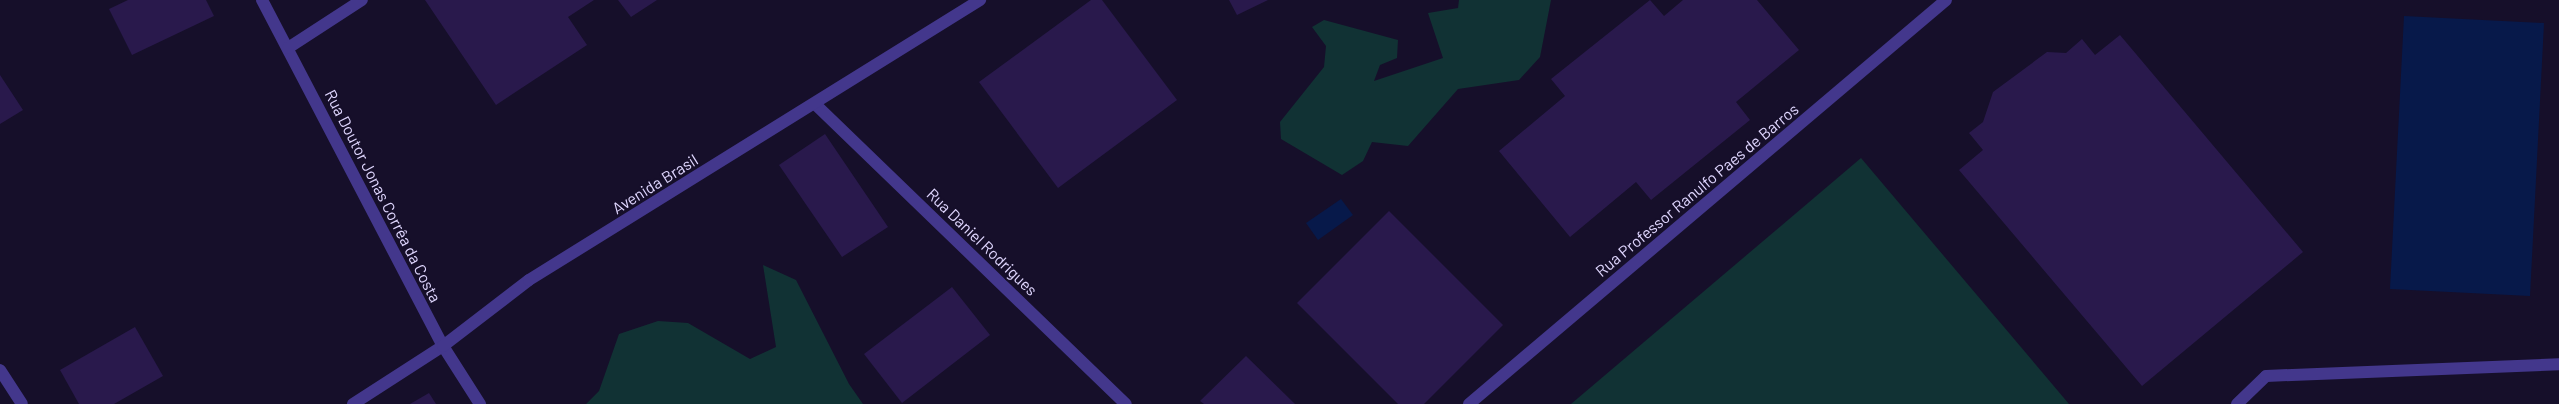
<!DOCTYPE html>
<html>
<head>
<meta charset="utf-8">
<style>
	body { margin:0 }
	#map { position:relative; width:2559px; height:404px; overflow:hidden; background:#160f2a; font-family:Barlow,sans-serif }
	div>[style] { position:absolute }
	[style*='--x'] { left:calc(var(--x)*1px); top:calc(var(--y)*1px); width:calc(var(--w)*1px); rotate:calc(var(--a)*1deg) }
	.green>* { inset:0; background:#113234 }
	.water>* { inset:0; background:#07194a }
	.building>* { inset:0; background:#29194c }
	.minor>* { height:12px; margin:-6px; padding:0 6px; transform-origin:6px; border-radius:6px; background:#43378c }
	span { translate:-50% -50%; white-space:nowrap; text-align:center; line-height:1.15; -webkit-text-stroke:4px #160f2a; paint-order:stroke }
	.street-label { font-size:16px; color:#e0d7ff }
</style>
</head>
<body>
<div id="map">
	<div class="green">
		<i style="clip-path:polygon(1459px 0,1551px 0,1540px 57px,1519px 80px,1458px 89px,1408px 146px,1372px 142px,1363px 161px,1342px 175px,1281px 139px,1280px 122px,1324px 67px,1326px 46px,1312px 27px,1324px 20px,1398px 40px,1397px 58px,1380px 65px,1374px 81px,1443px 58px,1428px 13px,1458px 8px)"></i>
		<i style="clip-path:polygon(1861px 158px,2069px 404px,1571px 404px)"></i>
		<i style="clip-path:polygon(763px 265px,796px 280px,849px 384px,863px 404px,586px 404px,599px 391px,619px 334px,658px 321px,688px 323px,750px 359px,776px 347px)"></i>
	</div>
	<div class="water">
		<i style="clip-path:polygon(2404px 16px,2544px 23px,2530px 296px,2390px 289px)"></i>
		<i style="clip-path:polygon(1341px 199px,1353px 215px,1318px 240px,1306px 223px)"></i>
	</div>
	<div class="building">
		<i style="clip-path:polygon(128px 0,206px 0,214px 16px,132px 55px,109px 9px)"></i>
		<i style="clip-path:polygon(425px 0,594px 0,568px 17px,587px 45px,496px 105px)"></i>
		<i style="clip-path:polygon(618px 0,657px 0,631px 17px)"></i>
		<i style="clip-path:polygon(1091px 0,1102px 0,1177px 100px,1058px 188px,979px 82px)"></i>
		<i style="clip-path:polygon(1229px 0,1268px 0,1237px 15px)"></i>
		<i style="clip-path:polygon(1650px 0,1664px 16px,1683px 0,1757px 0,1799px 50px,1736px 102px,1750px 120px,1651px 200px,1636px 182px,1570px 237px,1499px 151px,1565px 96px,1551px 79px)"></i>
		<i style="clip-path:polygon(2120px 35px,2303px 252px,2142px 386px,1959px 170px,1983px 150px,1969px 133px,1983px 122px,1993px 92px,2047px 52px,2066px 53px,2082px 39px,2095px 55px)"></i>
		<i style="clip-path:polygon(0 75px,23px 110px,0 124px)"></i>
		<i style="clip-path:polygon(825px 134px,888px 227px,842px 257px,779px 165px)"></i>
		<i style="clip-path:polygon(1389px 211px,1503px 325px,1424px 404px,1398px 404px,1297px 303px)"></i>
		<i style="clip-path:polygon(952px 287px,990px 335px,902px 403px,864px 354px)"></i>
		<i style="clip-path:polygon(135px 327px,163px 376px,114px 404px,79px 404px,60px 370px)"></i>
		<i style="clip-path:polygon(1246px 356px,1295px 404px,1204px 404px,1200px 401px)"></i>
		<i style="clip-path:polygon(429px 393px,436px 404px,410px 404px)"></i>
	</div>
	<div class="minor">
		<i style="--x:262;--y:0;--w:390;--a:62.4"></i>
		<i style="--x:443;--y:346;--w:69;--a:57.5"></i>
		<i style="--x:288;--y:48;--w:88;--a:-33"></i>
		<i style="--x:815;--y:104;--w:432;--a:44"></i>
		<i style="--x:0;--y:370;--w:40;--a:57.1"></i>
		<i style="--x:353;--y:404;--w:107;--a:-32.8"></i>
		<i style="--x:443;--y:346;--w:108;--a:-37.5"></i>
		<i style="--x:529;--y:280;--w:531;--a:-31.83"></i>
		<i style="--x:1469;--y:404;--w:625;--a:-40.26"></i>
		<i style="--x:2237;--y:404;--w:40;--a:-44"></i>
		<i style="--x:2266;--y:376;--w:293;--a:-2.3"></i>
	</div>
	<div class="street-label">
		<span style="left:655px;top:184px;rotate:-32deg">Avenida Brasil</span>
		<span style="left:1697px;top:190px;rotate:-40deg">Rua Professor Ranulfo Paes de Barros</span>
		<span style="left:383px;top:196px;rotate:63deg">Rua Doutor Jonas Corrêa da Costa</span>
		<span style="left:982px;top:242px;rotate:44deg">Rua Daniel Rodrigues</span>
	</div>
</div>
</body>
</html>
